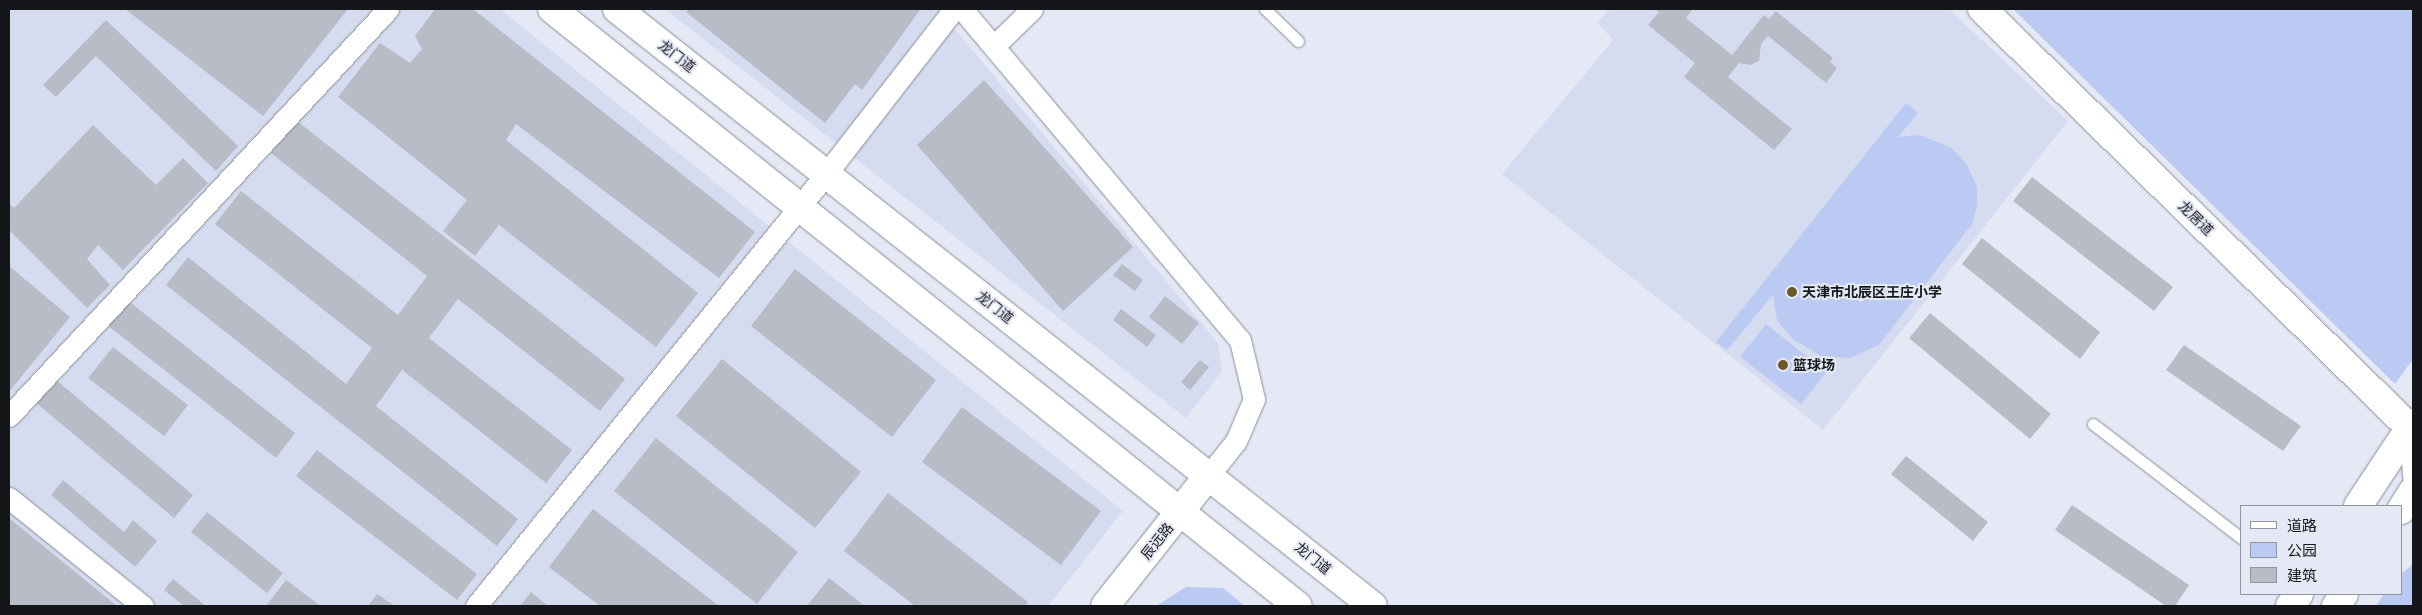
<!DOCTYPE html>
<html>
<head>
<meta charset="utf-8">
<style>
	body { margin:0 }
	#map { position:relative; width:2422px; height:615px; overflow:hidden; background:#e5e9f5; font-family:"Roboto Condensed","Noto Sans SC",sans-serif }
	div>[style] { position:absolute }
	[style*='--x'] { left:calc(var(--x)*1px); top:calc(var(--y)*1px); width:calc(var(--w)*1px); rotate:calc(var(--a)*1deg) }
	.built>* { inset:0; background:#d5dcef }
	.green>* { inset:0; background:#bbcaf2 }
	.building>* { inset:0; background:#b8bcc7 }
	.roads { filter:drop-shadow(0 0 1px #8a8e99) drop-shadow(0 0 1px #8a8e99) }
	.lane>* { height:11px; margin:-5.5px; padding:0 5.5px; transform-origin:5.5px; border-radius:5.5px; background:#fff }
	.street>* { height:21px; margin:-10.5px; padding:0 10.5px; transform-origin:10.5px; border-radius:10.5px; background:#fff }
	.secondary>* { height:28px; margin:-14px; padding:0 14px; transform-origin:14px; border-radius:14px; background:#fff }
	.dots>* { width:14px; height:14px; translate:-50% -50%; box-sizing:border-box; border:2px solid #e5e9f5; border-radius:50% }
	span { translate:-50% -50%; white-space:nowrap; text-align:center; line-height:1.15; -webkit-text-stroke:4px #e5e9f5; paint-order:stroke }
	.street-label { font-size:14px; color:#15161a }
	.poi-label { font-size:14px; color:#15161a; font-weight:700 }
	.left { translate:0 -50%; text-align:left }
	.frame { position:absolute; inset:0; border:10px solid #15161a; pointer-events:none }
	.legend { position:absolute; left:2240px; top:505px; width:162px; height:90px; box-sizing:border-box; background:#e5e9f5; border:1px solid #92959d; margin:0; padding:6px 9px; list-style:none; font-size:15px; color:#15161a }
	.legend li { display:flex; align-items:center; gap:10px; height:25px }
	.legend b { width:25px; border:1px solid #92959d }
</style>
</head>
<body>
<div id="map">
	<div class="built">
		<i style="clip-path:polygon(9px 9px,500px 9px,1123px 511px,1048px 606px,9px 606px)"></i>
		<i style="clip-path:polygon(665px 9px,938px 9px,1218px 343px,1222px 371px,1186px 418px)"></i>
		<i style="clip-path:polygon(1610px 9px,1949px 9px,2068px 121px,1823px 430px,1502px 174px,1613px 40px,1597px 22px)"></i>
	</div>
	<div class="green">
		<i style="clip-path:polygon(2013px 9px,2413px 9px,2413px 359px,2395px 384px)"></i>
		<i style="clip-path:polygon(1906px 103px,1918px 113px,1898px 137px,1920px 135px,1952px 148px,1967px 165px,1977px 187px,1977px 206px,1972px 224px,1879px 345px,1850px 358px,1821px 356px,1794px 340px,1777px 320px,1773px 295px,1727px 350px,1716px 342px)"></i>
		<i style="clip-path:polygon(1766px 324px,1826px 372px,1801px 404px,1740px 357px)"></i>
		<i style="clip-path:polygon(2413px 564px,2413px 606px,2376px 606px,2384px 594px,2401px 594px,2401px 574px)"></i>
		<i style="clip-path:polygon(1186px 587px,1223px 588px,1245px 606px,1156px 606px)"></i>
	</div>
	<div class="building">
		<i style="clip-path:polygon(125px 9px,348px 9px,263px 116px)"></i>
		<i style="clip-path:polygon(435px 9px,473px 9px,755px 232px,719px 278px,516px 124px,506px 140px,698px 293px,656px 347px,499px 225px,475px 256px,443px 231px,467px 200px,338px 97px,380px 43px,410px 63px,422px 49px,415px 36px)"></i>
		<i style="clip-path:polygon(689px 9px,919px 9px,920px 10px,862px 90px,855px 84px,825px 123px,686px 12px)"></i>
		<i style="clip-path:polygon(1654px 9px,1693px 9px,1686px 18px,1732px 55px,1764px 15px,1769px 19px,1776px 11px,1833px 58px,1830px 62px,1837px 68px,1826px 83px,1768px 36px,1761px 44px,1759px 61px,1750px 65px,1739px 63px,1728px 77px,1792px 129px,1774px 150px,1684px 77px,1695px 63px,1648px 25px,1659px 12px)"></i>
		<i style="clip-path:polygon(106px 20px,238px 146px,216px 171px,96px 56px,56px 97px,43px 85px)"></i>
		<i style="clip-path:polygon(984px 80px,1133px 247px,1063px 311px,917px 145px)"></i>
		<i style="clip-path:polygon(297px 121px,625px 379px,600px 411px,458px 299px,429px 338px,572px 450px,546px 483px,402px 370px,376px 406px,518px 519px,497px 546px,166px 285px,188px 257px,346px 384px,372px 348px,215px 224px,241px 191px,398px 315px,427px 276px,271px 153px)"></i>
		<i style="clip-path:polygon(93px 125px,156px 185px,183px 158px,208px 183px,123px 270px,98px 245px,87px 259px,110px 285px,87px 308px,9px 230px,9px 203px,14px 208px)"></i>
		<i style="clip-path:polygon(2032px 177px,2173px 287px,2154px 311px,2013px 201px)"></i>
		<i style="clip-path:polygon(1982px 238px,2100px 332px,2080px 359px,1962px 264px)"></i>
		<i style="clip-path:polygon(1122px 264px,1143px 280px,1135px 291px,1113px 275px)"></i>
		<i style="clip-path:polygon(9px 266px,70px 317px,9px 392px,10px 327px)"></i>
		<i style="clip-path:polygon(795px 269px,936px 380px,892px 437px,751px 326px)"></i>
		<i style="clip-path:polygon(1165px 296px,1199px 323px,1182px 344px,1149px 317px)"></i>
		<i style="clip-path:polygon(126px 299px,295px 433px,276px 458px,106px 324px)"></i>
		<i style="clip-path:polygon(1121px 309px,1156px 335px,1147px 347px,1113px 320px)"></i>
		<i style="clip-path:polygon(1930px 313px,2051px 414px,2030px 439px,1909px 338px)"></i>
		<i style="clip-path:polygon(2184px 345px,2301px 426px,2283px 451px,2166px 370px)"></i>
		<i style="clip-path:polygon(113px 347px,188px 405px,164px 436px,88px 378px)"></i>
		<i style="clip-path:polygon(722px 359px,861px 472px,815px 528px,676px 416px)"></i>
		<i style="clip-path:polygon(1200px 360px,1209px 367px,1190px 390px,1181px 382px)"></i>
		<i style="clip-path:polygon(55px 379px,193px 495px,174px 518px,35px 402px)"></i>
		<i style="clip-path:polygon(962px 407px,1101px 511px,1061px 565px,922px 462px)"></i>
		<i style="clip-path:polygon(656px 438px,798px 552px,757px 604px,614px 491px)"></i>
		<i style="clip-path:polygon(317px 450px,477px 574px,457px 600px,296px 476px)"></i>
		<i style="clip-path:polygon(1906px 456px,1988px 522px,1973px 541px,1891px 474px)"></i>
		<i style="clip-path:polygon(63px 480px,124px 532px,133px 520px,157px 541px,135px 567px,51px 495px)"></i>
		<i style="clip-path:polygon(888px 493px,1028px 602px,1025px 606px,915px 606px,844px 551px)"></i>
		<i style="clip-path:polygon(2072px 505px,2189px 585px,2175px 606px,2166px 606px,2055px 530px)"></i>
		<i style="clip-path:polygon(593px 509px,719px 606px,600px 606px,549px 567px)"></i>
		<i style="clip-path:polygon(207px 512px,283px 573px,267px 593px,191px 532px)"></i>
		<i style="clip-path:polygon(9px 518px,117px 606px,9px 606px)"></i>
		<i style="clip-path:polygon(829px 578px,865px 606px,807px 606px)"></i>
		<i style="clip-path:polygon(173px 579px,206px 606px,184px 606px,164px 590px)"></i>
		<i style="clip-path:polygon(286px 580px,321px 606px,266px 606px)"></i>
		<i style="clip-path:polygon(531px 592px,548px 606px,520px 606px)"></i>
		<i style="clip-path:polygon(377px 594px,395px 606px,368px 606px)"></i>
	</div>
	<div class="roads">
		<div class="lane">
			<i style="--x:1265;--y:9;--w:46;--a:44.1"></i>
			<i style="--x:2093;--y:424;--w:187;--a:37.6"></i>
		</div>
		<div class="street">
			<i style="--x:962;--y:9;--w:432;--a:50"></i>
			<i style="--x:1240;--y:340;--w:61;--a:76.7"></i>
			<i style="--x:1254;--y:399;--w:46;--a:113.2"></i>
			<i style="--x:1236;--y:441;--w:43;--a:128.5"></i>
			<i style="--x:994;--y:46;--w:53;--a:-44.2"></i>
			<i style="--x:9;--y:416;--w:556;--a:-47.04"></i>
			<i style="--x:2413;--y:427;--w:3;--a:162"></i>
			<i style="--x:2410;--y:428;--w:48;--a:86.4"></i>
			<i style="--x:9;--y:498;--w:172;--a:38.9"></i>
			<i style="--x:476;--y:606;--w:556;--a:-50.99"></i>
			<i style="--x:826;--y:174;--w:209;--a:-52.2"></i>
		</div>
		<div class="secondary">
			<i style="--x:552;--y:9;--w:955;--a:38.67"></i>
			<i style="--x:617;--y:9;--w:963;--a:38.3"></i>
			<i style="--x:1982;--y:9;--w:599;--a:44.39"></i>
			<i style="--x:2358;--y:506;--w:100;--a:-56.5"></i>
			<i style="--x:2401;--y:510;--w:22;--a:-58"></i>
			<i style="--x:1105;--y:606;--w:167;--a:-51.6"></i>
			<i style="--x:2290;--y:606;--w:15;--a:-53"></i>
			<i style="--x:2336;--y:606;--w:14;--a:-56"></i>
		</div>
	</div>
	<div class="dots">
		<i style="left:1792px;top:292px;background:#6b5927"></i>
		<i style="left:1783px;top:365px;background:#6b5927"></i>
	</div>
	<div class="street-label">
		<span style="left:677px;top:56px;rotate:38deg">龙门道</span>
		<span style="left:2196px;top:218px;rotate:44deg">龙居道</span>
		<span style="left:995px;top:307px;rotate:38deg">龙门道</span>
		<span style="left:1157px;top:541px;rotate:-51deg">辰远路</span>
		<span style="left:1313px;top:558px;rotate:39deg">龙门道</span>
	</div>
	<div class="poi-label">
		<span class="left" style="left:1802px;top:292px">天津市北辰区王庄小学</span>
		<span class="left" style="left:1793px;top:365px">篮球场</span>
	</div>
	<div class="frame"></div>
	<ul class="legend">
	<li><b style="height:6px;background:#fff"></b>道路</li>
	<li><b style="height:14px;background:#bbcaf2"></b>公园</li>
	<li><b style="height:14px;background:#b8bcc7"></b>建筑</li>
	</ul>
</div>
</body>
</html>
